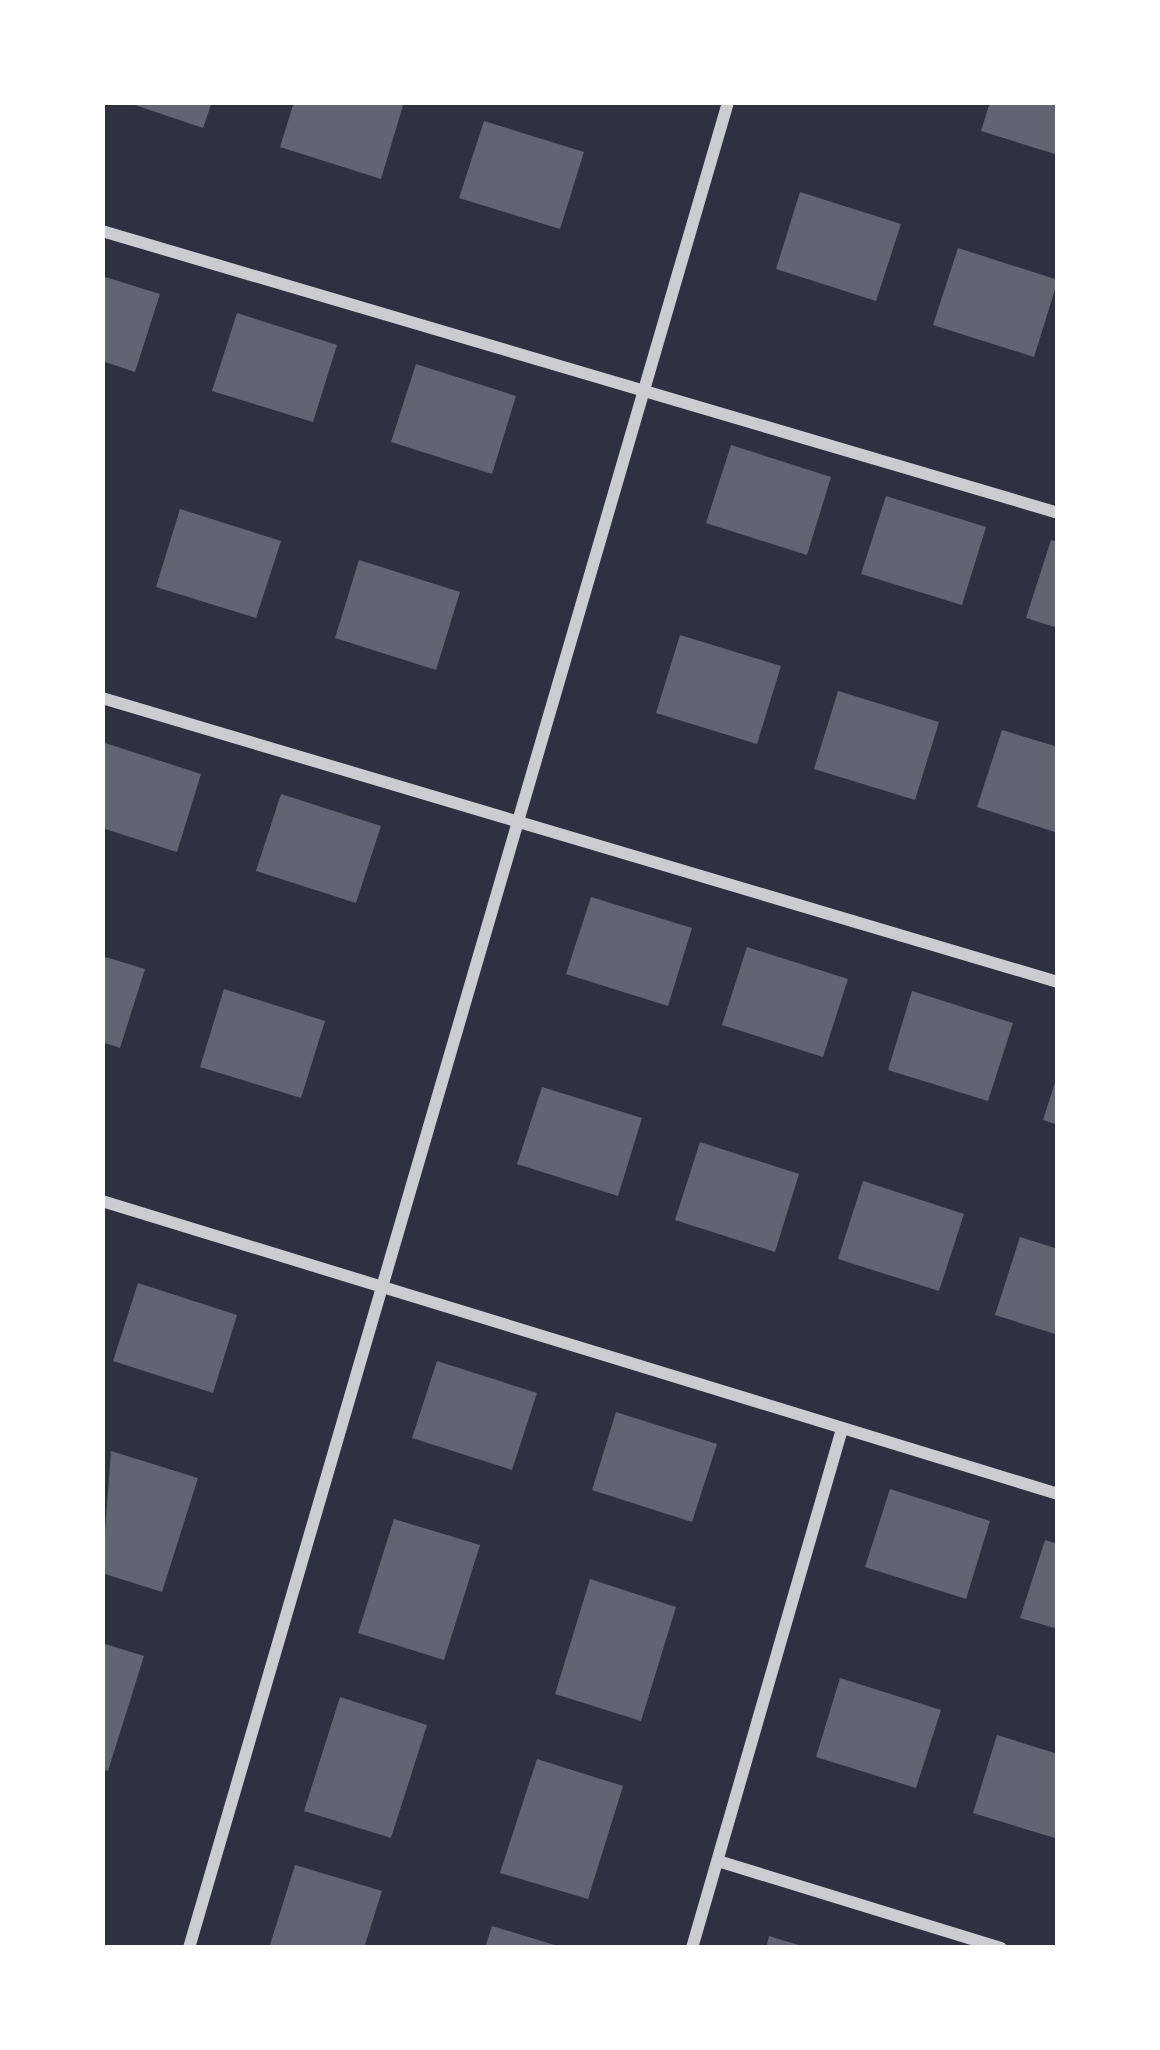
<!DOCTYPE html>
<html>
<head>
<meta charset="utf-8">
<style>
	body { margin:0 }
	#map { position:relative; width:1160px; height:2050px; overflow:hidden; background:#2d3142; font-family:"Fira Sans",sans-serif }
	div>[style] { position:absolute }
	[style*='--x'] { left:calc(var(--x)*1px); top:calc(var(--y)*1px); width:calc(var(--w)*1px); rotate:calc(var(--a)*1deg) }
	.building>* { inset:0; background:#626471 }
	.minor>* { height:12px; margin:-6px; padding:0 6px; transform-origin:6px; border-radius:6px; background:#caccd0 }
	span { translate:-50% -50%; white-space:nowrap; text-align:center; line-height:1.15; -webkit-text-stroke:9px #fff; paint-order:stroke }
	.frame { position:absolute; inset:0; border:105px solid #fff; pointer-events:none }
</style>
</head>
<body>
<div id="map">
	<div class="building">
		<i style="clip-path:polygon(126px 102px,212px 102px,203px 128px)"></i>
		<i style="clip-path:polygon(294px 102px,404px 102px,381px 179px,280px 147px)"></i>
		<i style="clip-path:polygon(990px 102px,1058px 102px,1058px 155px,981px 131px)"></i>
		<i style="clip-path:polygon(484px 121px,584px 152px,560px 229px,459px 198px)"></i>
		<i style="clip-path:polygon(800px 192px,901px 224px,876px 301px,776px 269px)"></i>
		<i style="clip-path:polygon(958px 248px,1058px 280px,1034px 357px,933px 325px)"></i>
		<i style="clip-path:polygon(102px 276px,160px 294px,135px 372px,102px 361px)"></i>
		<i style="clip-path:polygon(237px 313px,337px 345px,313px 422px,212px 391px)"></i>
		<i style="clip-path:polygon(416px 364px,516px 396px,492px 474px,391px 442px)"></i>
		<i style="clip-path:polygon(731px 445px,831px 477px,807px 555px,706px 523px)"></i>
		<i style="clip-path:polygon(886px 496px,986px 527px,962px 605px,861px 574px)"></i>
		<i style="clip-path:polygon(180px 509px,281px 541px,256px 618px,156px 587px)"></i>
		<i style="clip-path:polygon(1051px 540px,1058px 542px,1058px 628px,1026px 618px)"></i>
		<i style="clip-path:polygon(359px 560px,460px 592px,436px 670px,335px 638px)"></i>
		<i style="clip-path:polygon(680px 635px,781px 666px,757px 744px,656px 713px)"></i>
		<i style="clip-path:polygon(838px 691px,939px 722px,915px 800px,814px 769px)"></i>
		<i style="clip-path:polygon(1002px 730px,1058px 747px,1058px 833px,977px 807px)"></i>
		<i style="clip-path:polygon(102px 742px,201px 774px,177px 852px,102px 828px)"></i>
		<i style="clip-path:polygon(281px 794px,381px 826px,356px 903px,256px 871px)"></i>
		<i style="clip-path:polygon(591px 897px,692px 928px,668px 1006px,566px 974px)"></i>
		<i style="clip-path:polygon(747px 947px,848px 979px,823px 1057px,722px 1025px)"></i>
		<i style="clip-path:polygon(102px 956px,145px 969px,120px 1048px,102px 1042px)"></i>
		<i style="clip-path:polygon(224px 989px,325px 1021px,301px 1098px,200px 1067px)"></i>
		<i style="clip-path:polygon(912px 991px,1013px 1023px,988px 1101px,888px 1070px)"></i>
		<i style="clip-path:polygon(1057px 1076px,1058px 1076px,1058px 1125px,1043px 1120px)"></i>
		<i style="clip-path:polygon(542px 1087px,642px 1118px,618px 1196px,517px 1164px)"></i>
		<i style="clip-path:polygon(700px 1142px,799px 1174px,775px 1252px,675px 1220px)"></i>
		<i style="clip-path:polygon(863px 1181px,964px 1214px,939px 1291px,838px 1259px)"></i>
		<i style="clip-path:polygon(1020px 1237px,1058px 1249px,1058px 1335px,995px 1315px)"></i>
		<i style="clip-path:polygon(138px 1283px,237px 1315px,213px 1393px,113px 1361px)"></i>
		<i style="clip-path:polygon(437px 1361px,537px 1393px,512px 1470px,412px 1438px)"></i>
		<i style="clip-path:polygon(616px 1412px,717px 1444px,692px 1522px,592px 1490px)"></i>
		<i style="clip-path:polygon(111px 1451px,198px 1478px,162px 1592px,102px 1573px)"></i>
		<i style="clip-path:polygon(890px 1489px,990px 1521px,966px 1599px,865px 1567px)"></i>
		<i style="clip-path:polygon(394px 1519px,480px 1545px,444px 1660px,358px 1633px)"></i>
		<i style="clip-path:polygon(1045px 1540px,1058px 1544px,1058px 1629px,1020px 1618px)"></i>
		<i style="clip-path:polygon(590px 1579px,676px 1607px,641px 1721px,555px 1694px)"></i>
		<i style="clip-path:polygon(102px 1643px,144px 1656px,108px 1771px,102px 1769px)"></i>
		<i style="clip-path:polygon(840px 1678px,941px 1710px,916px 1788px,816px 1757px)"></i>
		<i style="clip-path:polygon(340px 1697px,427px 1725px,391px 1838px,304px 1811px)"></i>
		<i style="clip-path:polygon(997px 1735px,1058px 1754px,1058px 1839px,973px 1813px)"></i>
		<i style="clip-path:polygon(537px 1759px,623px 1786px,588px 1899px,500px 1873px)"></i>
		<i style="clip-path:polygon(295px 1865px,382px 1891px,364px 1948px,269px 1948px)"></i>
		<i style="clip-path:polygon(492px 1926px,561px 1947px,561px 1948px,485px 1948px)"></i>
		<i style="clip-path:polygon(769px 1936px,805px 1947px,804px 1948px,766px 1948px)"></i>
	</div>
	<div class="minor">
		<i style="--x:102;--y:231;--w:997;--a:16.43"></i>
		<i style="--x:102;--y:698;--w:997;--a:16.55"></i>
		<i style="--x:102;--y:1201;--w:1000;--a:17.04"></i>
		<i style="--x:718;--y:1861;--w:296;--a:17.1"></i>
		<i style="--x:189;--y:1948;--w:1923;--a:-73.72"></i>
		<i style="--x:692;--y:1948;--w:540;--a:-73.88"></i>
	</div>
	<div class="frame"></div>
</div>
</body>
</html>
